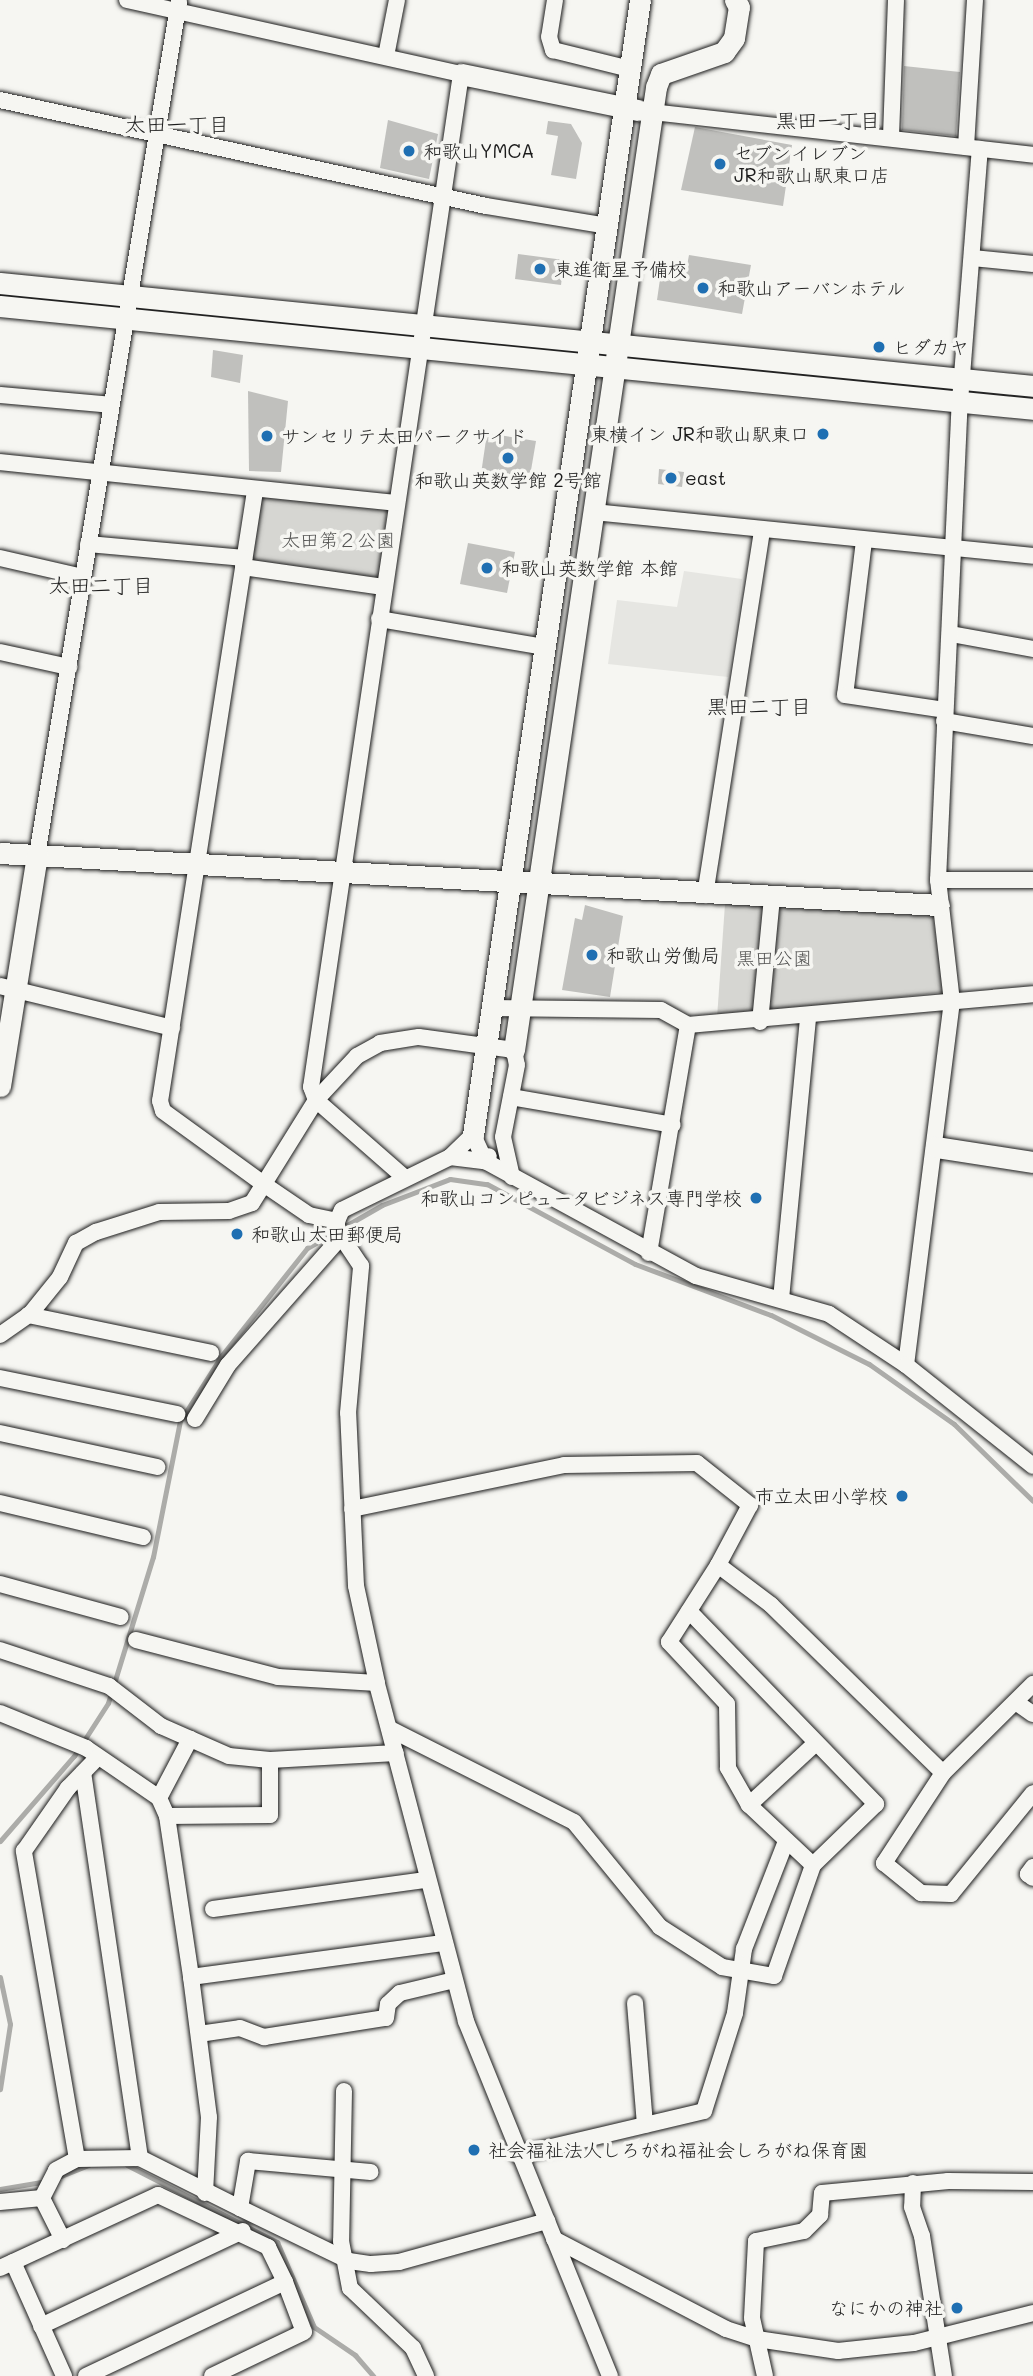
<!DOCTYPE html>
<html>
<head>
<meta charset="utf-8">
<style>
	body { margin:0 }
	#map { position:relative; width:1033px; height:2376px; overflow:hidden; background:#f6f6f2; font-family:Mali,"Klee One",sans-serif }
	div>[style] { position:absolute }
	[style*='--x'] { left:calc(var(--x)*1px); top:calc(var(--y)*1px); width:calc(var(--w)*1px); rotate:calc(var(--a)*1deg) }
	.built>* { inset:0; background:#e6e6e2 }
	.green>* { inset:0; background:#d6d6d2 }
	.stream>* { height:5px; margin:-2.5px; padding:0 2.5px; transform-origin:2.5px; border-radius:2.5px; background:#acaca9 }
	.building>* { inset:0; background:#c0c0bd }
	.roads { filter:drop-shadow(0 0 2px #1c1c1c) drop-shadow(0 0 2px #1c1c1c) }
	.street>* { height:16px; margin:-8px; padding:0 8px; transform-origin:8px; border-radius:8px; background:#f6f6f2 }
	.secondary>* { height:21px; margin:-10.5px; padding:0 10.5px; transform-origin:10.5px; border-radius:10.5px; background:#f6f6f2 }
	.dots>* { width:19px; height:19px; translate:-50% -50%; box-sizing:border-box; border:4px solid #f6f6f2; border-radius:50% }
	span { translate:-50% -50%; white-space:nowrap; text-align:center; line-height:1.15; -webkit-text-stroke:7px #f6f6f2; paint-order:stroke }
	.poi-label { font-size:19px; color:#1c1c1c }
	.left { translate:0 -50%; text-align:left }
	.right { translate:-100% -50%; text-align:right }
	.park-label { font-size:19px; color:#545453 }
	.neighbourhood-label { font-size:21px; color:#1c1c1c }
</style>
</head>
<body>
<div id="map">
	<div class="built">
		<i style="clip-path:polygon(684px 571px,742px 579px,728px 677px,608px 664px,617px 600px,677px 607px)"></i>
	</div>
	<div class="green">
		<i style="clip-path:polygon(260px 496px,387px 509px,380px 581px,249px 563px)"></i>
		<i style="clip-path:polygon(725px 904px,932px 910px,944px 992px,717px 1018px)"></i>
	</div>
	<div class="stream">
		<i style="--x:0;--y:1841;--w:113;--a:-49"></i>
		<i style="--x:74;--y:1756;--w:63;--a:-57.3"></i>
		<i style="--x:108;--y:1703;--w:153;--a:-72.9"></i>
		<i style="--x:153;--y:1557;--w:139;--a:-78.8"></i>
		<i style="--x:180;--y:1421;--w:78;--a:-57.5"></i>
		<i style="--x:222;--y:1355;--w:137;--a:-51.5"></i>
		<i style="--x:307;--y:1248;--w:86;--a:-29.8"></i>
		<i style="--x:382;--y:1205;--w:73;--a:-20.9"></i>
		<i style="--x:450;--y:1179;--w:37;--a:8"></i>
		<i style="--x:487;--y:1184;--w:168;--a:28.4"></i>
		<i style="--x:635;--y:1264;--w:145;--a:20.6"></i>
		<i style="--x:771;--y:1315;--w:110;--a:26.6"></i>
		<i style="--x:869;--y:1364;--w:104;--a:35.2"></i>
		<i style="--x:954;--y:1424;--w:110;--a:44.3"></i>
		<i style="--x:0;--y:1977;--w:48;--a:78"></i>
		<i style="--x:10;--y:2024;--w:66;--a:98.7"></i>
		<i style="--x:127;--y:2165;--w:169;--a:27.2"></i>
		<i style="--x:277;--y:2242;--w:93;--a:66.5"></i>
		<i style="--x:314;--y:2327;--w:50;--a:34.3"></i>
		<i style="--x:355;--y:2355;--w:28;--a:49"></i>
		<i style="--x:56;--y:2178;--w:35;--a:-22"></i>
		<i style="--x:0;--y:2189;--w:48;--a:-9.7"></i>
	</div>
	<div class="building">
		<i style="clip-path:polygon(904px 66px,960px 72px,956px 136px,902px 130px)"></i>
		<i style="clip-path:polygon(388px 120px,438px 134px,429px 179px,380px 168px)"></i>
		<i style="clip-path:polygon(548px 121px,571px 124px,582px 143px,576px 179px,551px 175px,558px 136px,546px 134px)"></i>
		<i style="clip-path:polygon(695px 127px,792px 145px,783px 206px,681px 190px)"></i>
		<i style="clip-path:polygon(518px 254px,564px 260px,561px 285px,515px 279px)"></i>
		<i style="clip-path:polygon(689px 255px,751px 265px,742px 314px,657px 300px,661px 272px,685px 276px)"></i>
		<i style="clip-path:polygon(213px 350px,243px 355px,240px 383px,211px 377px)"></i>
		<i style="clip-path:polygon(248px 391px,288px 401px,281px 472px,249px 471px)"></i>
		<i style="clip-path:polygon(487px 433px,536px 441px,529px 482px,481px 474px)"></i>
		<i style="clip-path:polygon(659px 469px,684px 472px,682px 487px,658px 484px)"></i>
		<i style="clip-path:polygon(468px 543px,515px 552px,507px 593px,460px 584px)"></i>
		<i style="clip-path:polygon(585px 905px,623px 916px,610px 997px,562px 990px,575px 918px,582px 920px)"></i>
	</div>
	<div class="roads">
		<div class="street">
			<i style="--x:127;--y:0;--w:342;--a:12.5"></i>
			<i style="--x:461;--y:74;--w:1024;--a:98.42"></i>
			<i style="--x:311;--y:1087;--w:14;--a:69"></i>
			<i style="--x:316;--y:1100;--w:118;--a:41.2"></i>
			<i style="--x:555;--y:0;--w:37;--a:99"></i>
			<i style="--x:549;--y:37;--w:14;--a:73"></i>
			<i style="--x:553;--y:50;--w:79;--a:13.9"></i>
			<i style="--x:386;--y:56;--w:57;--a:-78.9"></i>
			<i style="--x:0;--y:100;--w:497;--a:12.3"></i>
			<i style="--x:486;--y:206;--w:124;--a:9.3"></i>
			<i style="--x:652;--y:112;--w:383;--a:6.4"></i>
			<i style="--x:891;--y:136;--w:136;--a:-87.9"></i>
			<i style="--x:966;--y:147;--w:147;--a:-86.5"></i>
			<i style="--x:973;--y:258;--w:60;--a:5.7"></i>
			<i style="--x:0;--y:395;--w:111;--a:5.1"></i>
			<i style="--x:0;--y:462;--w:397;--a:5.9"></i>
			<i style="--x:255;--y:491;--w:617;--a:98.85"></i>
			<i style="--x:160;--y:1101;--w:10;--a:73"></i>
			<i style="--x:163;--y:1111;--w:126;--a:36"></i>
			<i style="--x:265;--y:1185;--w:53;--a:34.3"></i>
			<i style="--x:309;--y:1215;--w:29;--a:12"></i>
			<i style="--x:594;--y:512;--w:441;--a:5.7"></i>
			<i style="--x:864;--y:541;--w:155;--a:97"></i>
			<i style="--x:845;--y:695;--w:101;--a:8.5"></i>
			<i style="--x:88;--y:544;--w:157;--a:5.1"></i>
			<i style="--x:0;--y:558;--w:85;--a:12.9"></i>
			<i style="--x:243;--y:567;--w:142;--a:8.1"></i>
			<i style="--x:379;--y:619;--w:168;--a:9.6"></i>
			<i style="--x:951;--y:634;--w:83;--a:10.4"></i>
			<i style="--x:0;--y:652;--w:71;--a:12.3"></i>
			<i style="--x:944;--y:721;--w:90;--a:9.6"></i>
			<i style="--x:37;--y:855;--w:866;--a:-80.56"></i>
			<i style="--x:938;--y:880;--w:95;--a:0"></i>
			<i style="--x:705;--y:895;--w:369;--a:-81.1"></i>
			<i style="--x:0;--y:986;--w:177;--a:13.7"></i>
			<i style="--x:491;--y:1008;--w:170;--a:0.7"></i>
			<i style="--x:661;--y:1010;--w:31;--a:29"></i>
			<i style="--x:688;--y:1025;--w:346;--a:-5.1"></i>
			<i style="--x:760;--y:1022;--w:125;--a:-84.5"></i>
			<i style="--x:511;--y:1097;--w:164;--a:9.8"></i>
			<i style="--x:450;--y:1157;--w:32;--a:-44"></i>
			<i style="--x:473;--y:1135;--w:29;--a:65"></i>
			<i style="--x:485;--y:1161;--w:6;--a:-51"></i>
			<i style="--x:649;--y:1253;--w:231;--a:-80.3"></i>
			<i style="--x:781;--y:1299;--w:283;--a:-84.5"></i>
			<i style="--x:28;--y:1315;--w:187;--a:11.7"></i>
			<i style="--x:0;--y:1335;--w:38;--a:-35"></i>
			<i style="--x:31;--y:1313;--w:46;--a:-51.1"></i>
			<i style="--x:60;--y:1277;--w:38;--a:-65"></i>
			<i style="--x:76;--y:1243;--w:23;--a:-29"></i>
			<i style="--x:96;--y:1232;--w:66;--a:-17.6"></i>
			<i style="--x:159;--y:1212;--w:70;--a:-0.8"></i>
			<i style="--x:229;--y:1211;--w:24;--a:-19"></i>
			<i style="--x:252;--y:1203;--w:121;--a:-58.1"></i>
			<i style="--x:316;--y:1100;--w:60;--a:-47"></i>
			<i style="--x:357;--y:1056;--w:26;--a:-29"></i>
			<i style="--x:380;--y:1043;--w:39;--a:-9"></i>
			<i style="--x:419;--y:1037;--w:96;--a:7.8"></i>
			<i style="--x:514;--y:1050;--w:15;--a:79"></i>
			<i style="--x:517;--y:1065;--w:73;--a:101"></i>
			<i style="--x:503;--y:1137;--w:41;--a:77.3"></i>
			<i style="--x:906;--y:1365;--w:366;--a:-82.8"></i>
			<i style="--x:952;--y:1002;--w:123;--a:-96.5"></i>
			<i style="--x:938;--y:880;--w:480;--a:-87.4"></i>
			<i style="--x:960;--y:401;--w:253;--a:-85.5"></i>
			<i style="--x:0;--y:1378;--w:181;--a:11.5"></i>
			<i style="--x:195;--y:1419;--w:63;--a:-58.6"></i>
			<i style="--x:228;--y:1365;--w:171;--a:-48.6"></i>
			<i style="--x:0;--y:1433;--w:161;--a:12.2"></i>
			<i style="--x:0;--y:1503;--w:147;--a:13.4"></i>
			<i style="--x:352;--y:1509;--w:217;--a:-11.7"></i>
			<i style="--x:564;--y:1465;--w:133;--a:-0.9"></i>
			<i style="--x:697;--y:1463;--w:68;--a:38.4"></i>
			<i style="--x:750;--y:1505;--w:68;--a:118.1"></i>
			<i style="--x:718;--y:1565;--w:66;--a:37"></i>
			<i style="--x:771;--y:1605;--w:240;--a:44.3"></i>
			<i style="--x:943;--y:1773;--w:108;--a:123.2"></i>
			<i style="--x:884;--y:1863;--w:48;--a:39"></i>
			<i style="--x:921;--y:1893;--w:30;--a:2"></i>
			<i style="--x:951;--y:1894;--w:130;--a:-50.9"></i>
			<i style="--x:0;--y:1584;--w:125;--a:15.3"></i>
			<i style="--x:689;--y:1611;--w:269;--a:45.9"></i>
			<i style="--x:876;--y:1804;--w:88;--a:135.9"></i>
			<i style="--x:136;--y:1640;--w:147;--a:14.6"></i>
			<i style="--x:278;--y:1677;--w:99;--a:3.5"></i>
			<i style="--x:0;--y:1650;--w:115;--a:18.3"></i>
			<i style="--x:109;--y:1686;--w:66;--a:37.6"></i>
			<i style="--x:161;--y:1726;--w:74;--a:23.8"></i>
			<i style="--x:229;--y:1756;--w:41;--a:5.6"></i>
			<i style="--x:270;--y:1760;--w:126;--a:-3.2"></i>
			<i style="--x:1017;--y:1703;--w:19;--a:35"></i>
			<i style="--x:0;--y:1713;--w:93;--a:22.1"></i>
			<i style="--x:86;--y:1748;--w:88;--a:34.4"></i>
			<i style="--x:159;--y:1798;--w:20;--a:66"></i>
			<i style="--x:167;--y:1816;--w:103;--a:-0.6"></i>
			<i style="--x:270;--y:1815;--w:55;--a:-90"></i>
			<i style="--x:390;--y:1729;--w:206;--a:26.8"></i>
			<i style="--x:574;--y:1822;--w:136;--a:50.7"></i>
			<i style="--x:660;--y:1927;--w:74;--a:32.8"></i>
			<i style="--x:722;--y:1967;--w:53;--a:9.8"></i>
			<i style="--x:774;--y:1976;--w:118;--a:-70.6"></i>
			<i style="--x:813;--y:1865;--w:88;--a:-136.8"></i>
			<i style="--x:749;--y:1805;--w:43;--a:-119.6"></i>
			<i style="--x:728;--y:1768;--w:64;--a:-90.9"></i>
			<i style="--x:727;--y:1704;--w:85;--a:-133.1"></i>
			<i style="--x:669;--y:1642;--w:91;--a:-57.5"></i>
			<i style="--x:943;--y:1773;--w:127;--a:-44.7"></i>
			<i style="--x:159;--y:1798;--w:67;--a:-62.3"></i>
			<i style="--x:749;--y:1805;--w:91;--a:-42.8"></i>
			<i style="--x:167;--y:1816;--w:163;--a:81.5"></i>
			<i style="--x:191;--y:1977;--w:254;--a:-7.7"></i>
			<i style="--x:1033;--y:1867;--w:9;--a:126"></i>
			<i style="--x:1028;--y:1874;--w:6;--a:39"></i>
			<i style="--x:213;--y:1909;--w:215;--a:-7.8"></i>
			<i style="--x:191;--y:1977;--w:141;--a:82.7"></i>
			<i style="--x:209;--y:2117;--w:76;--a:93"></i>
			<i style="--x:635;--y:2003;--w:122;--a:85.3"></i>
			<i style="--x:199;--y:2034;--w:41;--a:-8.3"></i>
			<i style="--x:240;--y:2028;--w:26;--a:21"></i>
			<i style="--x:264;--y:2037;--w:123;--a:-8.9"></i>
			<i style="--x:386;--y:2018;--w:14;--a:-82"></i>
			<i style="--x:388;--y:2004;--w:16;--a:-43"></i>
			<i style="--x:400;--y:1993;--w:56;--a:-13.5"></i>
			<i style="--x:344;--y:2091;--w:150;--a:91.1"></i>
			<i style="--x:341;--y:2241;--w:48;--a:79.2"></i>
			<i style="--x:350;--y:2288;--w:87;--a:43.6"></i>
			<i style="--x:413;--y:2348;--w:31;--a:65"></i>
			<i style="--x:518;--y:2155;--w:191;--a:-13.3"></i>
			<i style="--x:704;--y:2111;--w:103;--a:-72.4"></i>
			<i style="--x:735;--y:2013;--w:65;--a:-82"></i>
			<i style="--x:744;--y:1949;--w:116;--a:-68.7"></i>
			<i style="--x:140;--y:2158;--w:112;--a:26.6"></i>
			<i style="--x:240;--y:2208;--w:48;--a:-80.3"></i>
			<i style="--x:248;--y:2161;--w:123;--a:5.1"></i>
			<i style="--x:77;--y:2159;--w:63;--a:-0.9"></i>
			<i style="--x:140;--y:2158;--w:389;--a:-98.4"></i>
			<i style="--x:913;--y:2183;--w:24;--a:92"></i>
			<i style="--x:912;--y:2207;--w:31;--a:71"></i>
			<i style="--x:922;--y:2236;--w:142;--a:81.1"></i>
			<i style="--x:0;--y:2202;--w:42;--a:-5.4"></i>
			<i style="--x:240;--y:2208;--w:121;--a:25.9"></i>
			<i style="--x:349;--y:2261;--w:22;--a:8"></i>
			<i style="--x:371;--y:2264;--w:28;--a:-4"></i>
			<i style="--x:399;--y:2262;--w:154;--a:-15.5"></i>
			<i style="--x:554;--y:2239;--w:194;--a:27.6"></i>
			<i style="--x:726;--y:2329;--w:33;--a:18"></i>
			<i style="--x:757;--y:2339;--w:82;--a:8.4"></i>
			<i style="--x:838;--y:2351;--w:76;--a:-6"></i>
			<i style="--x:914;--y:2343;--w:123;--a:-14.1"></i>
			<i style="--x:63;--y:2240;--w:47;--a:-116.6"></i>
			<i style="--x:42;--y:2198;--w:31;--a:-63"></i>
			<i style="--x:56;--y:2170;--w:24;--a:-28"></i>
			<i style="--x:77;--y:2159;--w:313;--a:-99.8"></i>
			<i style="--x:24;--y:1851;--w:77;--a:-55.1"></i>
			<i style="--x:68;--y:1788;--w:43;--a:-45.9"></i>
			<i style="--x:13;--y:2262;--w:125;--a:65.9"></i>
			<i style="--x:0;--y:2268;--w:174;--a:-24.8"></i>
			<i style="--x:158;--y:2195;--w:122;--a:25.3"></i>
			<i style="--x:268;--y:2247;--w:39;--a:64"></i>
			<i style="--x:41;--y:2326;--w:223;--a:-25.2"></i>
			<i style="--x:86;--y:2376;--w:220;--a:-25.3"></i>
			<i style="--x:285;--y:2282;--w:53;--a:69.2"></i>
			<i style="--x:304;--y:2332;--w:102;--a:154.4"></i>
			<i style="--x:610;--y:2376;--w:383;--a:-112.1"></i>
			<i style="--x:466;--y:2021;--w:350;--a:-104.8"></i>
			<i style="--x:377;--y:1683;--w:99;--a:-102.2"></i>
			<i style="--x:356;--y:1586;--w:173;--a:-92.6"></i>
			<i style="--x:348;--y:1413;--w:148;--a:-84.9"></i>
			<i style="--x:361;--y:1266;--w:43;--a:-123.7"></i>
			<i style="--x:337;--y:1230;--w:9;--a:-90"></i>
			<i style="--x:337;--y:1221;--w:12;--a:-66"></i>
			<i style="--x:342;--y:1210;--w:120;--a:-26.1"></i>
			<i style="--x:450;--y:1157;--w:35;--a:7"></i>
			<i style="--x:485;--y:1161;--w:240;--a:28.6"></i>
			<i style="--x:696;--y:1276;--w:138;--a:15.9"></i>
			<i style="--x:829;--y:1314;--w:92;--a:33.5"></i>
			<i style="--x:906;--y:1365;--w:162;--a:38.5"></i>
			<i style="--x:765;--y:2376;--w:59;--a:-102.6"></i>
			<i style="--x:752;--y:2318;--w:77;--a:-87"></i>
			<i style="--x:756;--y:2241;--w:49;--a:-11.8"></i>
			<i style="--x:804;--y:2231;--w:23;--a:-45"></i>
			<i style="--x:820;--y:2215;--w:22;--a:-85"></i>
			<i style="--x:822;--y:2193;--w:127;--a:-5.4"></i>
			<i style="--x:948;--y:2181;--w:85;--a:0.7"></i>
		</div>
		<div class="secondary">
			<i style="--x:461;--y:74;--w:181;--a:11.5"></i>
			<i style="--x:0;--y:283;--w:1038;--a:5.69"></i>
			<i style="--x:0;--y:306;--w:1038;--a:5.69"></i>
			<i style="--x:0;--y:853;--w:940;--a:3.17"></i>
			<i style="--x:514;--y:1050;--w:973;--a:-81.61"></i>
			<i style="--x:656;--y:87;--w:14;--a:-69"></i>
			<i style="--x:661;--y:74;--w:67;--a:-19.2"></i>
			<i style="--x:724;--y:52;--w:17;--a:-54"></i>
			<i style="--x:734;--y:38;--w:31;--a:-81"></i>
			<i style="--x:739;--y:7;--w:8;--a:-120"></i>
			<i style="--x:0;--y:1086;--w:234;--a:-80.9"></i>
			<i style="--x:473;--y:1135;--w:1147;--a:-81.63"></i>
			<i style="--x:936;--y:1147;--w:98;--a:8.8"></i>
		</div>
	</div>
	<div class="dots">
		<i style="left:409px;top:151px;background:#1f6fb2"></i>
		<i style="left:720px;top:164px;background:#1f6fb2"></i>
		<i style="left:540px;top:269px;background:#1f6fb2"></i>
		<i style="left:703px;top:288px;background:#1f6fb2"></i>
		<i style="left:879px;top:347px;background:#1f6fb2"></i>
		<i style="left:823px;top:434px;background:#1f6fb2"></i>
		<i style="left:267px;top:436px;background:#1f6fb2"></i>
		<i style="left:508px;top:458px;background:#1f6fb2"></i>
		<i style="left:671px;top:478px;background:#1f6fb2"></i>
		<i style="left:487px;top:568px;background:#1f6fb2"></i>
		<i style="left:592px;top:955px;background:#1f6fb2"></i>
		<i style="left:756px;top:1198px;background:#1f6fb2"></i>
		<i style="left:237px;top:1234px;background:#1f6fb2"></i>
		<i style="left:902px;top:1496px;background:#1f6fb2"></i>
		<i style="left:474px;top:2150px;background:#1f6fb2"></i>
		<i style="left:957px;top:2308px;background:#1f6fb2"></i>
	</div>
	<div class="poi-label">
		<span class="left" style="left:423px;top:151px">和歌山YMCA</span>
		<span class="left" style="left:734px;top:164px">セブンイレブン<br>JR和歌山駅東口店</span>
		<span class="left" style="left:554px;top:269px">東進衛星予備校</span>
		<span class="left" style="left:717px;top:288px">和歌山アーバンホテル</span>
		<span class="left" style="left:893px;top:347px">ヒダカヤ</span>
		<span class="right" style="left:809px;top:434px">東横イン JR和歌山駅東口</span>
		<span class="left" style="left:281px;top:436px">サンセリテ太田パークサイド</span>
		<span class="left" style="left:685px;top:478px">east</span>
		<span style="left:508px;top:480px">和歌山英数学館 2号館</span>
		<span class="left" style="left:501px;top:568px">和歌山英数学館 本館</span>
		<span class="left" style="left:606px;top:955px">和歌山労働局</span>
		<span class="right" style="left:742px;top:1198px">和歌山コンピュータビジネス専門学校</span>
		<span class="left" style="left:251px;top:1234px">和歌山太田郵便局</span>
		<span class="right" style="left:888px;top:1496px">市立太田小学校</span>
		<span class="left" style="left:488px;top:2150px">社会福祉法人しろがね福祉会しろがね保育園</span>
		<span class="right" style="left:943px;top:2308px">なにかの神社</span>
	</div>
	<div class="park-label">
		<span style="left:338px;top:540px">太田第２公園</span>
		<span style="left:774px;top:958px">黒田公園</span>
	</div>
	<div class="neighbourhood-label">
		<span style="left:828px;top:120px">黒田一丁目</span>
		<span style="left:177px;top:124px">太田一丁目</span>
		<span style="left:101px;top:585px">太田二丁目</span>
		<span style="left:759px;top:706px">黒田二丁目</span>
	</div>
</div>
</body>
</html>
